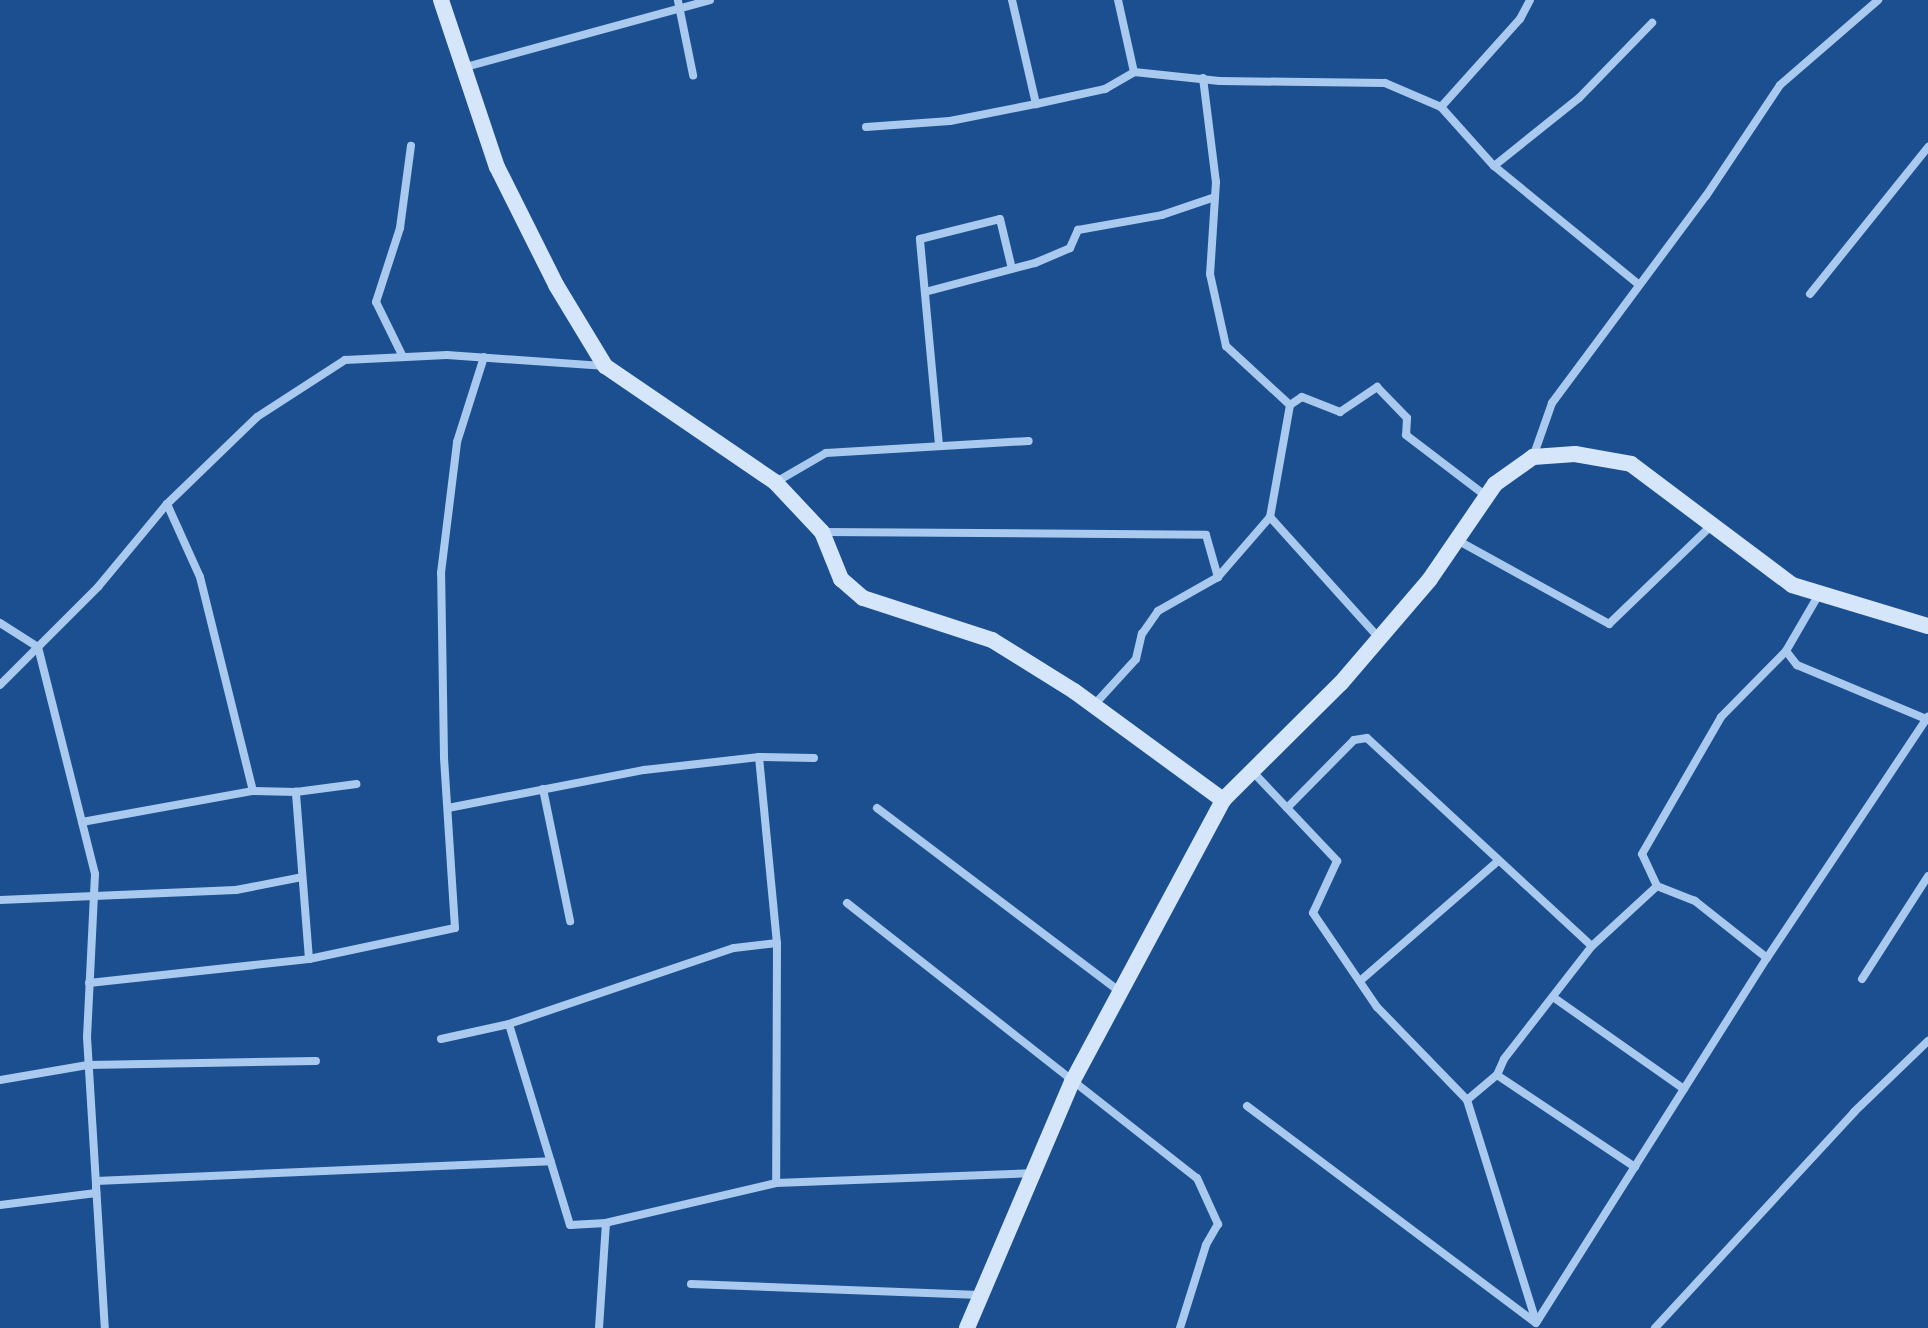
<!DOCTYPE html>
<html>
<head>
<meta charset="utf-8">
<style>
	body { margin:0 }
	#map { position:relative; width:1928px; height:1328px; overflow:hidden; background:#1b4f8f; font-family:"Exo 2",sans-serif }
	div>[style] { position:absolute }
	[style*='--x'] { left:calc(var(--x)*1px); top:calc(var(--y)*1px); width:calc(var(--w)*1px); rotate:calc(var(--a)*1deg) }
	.street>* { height:8px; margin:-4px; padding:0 4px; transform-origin:4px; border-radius:4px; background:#a9c9ee }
	.secondary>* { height:16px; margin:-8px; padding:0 8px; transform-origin:8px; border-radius:8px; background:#d6e6fa }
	span { translate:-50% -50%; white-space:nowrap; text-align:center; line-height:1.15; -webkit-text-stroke:6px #1b4f8f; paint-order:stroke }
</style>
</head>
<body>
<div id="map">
	<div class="street">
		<i style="--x:1012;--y:0;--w:107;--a:77"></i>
		<i style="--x:1118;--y:0;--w:74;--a:77.5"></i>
		<i style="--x:678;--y:1;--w:76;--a:78.5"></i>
		<i style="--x:462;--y:68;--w:257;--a:-15.3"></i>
		<i style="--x:1203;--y:78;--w:105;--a:82.9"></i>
		<i style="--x:1216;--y:182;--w:92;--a:93.7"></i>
		<i style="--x:1210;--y:274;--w:74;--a:77.5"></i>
		<i style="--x:1226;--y:346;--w:87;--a:42.7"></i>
		<i style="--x:1290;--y:405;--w:114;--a:100.1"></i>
		<i style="--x:1270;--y:517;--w:163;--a:48"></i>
		<i style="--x:1441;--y:107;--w:118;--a:-48.1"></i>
		<i style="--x:1520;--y:19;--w:21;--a:-62"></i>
		<i style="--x:866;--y:127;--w:84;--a:-4.1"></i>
		<i style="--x:950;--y:121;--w:88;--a:-11.2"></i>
		<i style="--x:1036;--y:104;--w:71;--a:-12.3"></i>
		<i style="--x:1105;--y:89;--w:34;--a:-30"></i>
		<i style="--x:1134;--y:72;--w:86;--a:6"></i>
		<i style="--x:1220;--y:81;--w:165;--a:0.7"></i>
		<i style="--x:1385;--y:83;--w:61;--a:23.2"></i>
		<i style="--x:1441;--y:107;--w:79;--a:48.1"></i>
		<i style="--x:1494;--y:166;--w:186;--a:39.3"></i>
		<i style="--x:1494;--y:166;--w:109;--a:-38.7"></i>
		<i style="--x:1579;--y:98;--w:105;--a:-45.8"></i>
		<i style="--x:925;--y:292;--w:114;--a:-14.8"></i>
		<i style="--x:1035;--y:263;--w:38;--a:-23"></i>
		<i style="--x:1070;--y:248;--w:20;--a:-66"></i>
		<i style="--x:1078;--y:230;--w:85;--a:-10.1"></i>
		<i style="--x:1162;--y:215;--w:56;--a:-18.8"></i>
		<i style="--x:1810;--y:294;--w:189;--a:-51.2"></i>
		<i style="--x:403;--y:357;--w:61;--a:-116.1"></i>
		<i style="--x:376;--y:302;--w:78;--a:-72"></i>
		<i style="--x:400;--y:228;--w:83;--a:-82.4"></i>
		<i style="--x:1290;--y:405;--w:14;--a:-34"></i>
		<i style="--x:1302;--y:397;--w:41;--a:21.5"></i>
		<i style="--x:1340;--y:412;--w:45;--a:-34"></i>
		<i style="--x:1377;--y:387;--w:43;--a:45.9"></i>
		<i style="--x:1407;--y:418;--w:17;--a:93"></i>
		<i style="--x:1406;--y:435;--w:101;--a:37.3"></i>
		<i style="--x:939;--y:445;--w:207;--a:-95.3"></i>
		<i style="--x:920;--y:239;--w:82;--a:-14"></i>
		<i style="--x:1000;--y:219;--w:51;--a:76.5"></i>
		<i style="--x:1533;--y:457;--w:57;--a:-70.6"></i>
		<i style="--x:1552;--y:403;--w:258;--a:-53.4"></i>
		<i style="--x:1706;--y:196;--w:133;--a:-56.3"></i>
		<i style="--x:1780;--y:85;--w:130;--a:-40.9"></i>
		<i style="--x:776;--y:482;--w:58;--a:-30.1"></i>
		<i style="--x:826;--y:453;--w:203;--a:-3.4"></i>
		<i style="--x:167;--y:504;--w:80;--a:65.7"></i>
		<i style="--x:200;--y:577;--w:220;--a:76.1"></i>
		<i style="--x:823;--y:532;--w:383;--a:0.4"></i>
		<i style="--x:1206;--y:535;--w:44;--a:74.1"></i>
		<i style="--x:1218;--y:577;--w:79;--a:-49.1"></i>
		<i style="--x:1457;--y:540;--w:174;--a:28.9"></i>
		<i style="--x:1609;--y:624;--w:143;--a:-43.9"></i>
		<i style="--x:0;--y:623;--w:45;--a:32.3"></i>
		<i style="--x:38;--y:647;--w:234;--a:75.9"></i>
		<i style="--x:95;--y:874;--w:163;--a:92.8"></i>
		<i style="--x:87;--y:1037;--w:292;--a:86.5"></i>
		<i style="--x:1786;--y:651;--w:18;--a:52"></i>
		<i style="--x:1797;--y:665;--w:140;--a:22.7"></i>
		<i style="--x:0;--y:685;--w:139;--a:-45"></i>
		<i style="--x:98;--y:587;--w:108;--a:-50.3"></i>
		<i style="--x:167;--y:504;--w:125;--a:-44"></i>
		<i style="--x:257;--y:417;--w:105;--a:-32.9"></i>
		<i style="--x:345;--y:360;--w:102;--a:-2.8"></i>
		<i style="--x:447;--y:355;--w:156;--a:4"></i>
		<i style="--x:1094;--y:705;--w:62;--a:-47.6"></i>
		<i style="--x:1136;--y:659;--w:26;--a:-77"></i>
		<i style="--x:1142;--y:634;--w:28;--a:-55"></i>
		<i style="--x:1158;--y:611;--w:69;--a:-29.5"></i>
		<i style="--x:759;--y:757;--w:55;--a:1"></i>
		<i style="--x:1252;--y:771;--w:124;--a:46.6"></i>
		<i style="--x:1337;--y:861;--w:57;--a:114.8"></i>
		<i style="--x:1313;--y:913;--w:114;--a:55.8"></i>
		<i style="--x:1377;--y:1007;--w:129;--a:45.9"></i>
		<i style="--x:1467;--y:1100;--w:232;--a:72.7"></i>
		<i style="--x:543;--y:789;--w:135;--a:78.4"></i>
		<i style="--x:448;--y:808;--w:200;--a:-11"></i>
		<i style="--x:644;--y:770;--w:116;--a:-6.4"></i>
		<i style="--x:759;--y:757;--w:187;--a:84.5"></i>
		<i style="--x:877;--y:808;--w:303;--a:37.1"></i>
		<i style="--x:1287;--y:808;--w:95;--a:-45.4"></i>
		<i style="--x:1354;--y:740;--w:13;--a:-9"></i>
		<i style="--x:1367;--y:738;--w:306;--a:42.8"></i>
		<i style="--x:82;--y:822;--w:174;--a:-10.3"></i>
		<i style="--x:253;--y:791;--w:43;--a:1.3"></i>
		<i style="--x:296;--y:792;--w:61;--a:-7.6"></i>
		<i style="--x:0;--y:900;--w:236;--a:-2.4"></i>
		<i style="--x:236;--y:890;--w:67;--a:-11.1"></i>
		<i style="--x:847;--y:903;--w:445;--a:38.2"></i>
		<i style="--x:1197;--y:1178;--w:51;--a:65.5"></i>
		<i style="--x:1218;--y:1224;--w:24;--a:120"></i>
		<i style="--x:1206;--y:1245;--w:87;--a:107.4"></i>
		<i style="--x:777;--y:943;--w:240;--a:90.2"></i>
		<i style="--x:776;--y:1183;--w:175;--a:166.8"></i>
		<i style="--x:606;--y:1223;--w:36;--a:177"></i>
		<i style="--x:570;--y:1225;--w:210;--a:-106.9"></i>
		<i style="--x:509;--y:1024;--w:237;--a:-18.7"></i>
		<i style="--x:734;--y:948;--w:43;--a:-6.6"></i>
		<i style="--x:1767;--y:958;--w:92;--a:-141.6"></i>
		<i style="--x:1695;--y:901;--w:41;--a:-158.5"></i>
		<i style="--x:1657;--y:886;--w:35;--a:-115"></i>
		<i style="--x:1642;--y:854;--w:158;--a:-60"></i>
		<i style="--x:1721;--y:717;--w:93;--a:-45.4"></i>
		<i style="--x:1786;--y:651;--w:66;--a:-59.9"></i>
		<i style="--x:309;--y:959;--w:149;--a:-12"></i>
		<i style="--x:455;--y:928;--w:171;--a:-93.7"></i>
		<i style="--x:444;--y:757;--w:184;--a:-90.9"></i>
		<i style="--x:441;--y:573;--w:132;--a:-83"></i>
		<i style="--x:457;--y:442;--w:89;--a:-72.4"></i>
		<i style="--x:1862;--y:979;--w:122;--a:-57.3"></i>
		<i style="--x:1360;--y:981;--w:181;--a:-41"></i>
		<i style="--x:89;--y:983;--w:221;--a:-6.2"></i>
		<i style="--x:309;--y:959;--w:168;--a:-94.5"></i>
		<i style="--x:1553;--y:997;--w:160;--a:35.1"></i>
		<i style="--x:441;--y:1039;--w:70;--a:-12.4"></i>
		<i style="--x:1497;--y:1075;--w:166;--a:33.7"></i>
		<i style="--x:0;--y:1080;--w:89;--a:-9.7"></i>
		<i style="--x:88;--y:1065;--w:228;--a:-1"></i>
		<i style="--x:1467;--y:1100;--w:39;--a:-40"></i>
		<i style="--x:1497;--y:1075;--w:17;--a:-66"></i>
		<i style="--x:1504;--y:1059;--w:143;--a:-52.1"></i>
		<i style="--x:1592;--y:946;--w:88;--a:-42.7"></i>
		<i style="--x:1247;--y:1106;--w:361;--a:36.9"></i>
		<i style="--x:1536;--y:1323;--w:432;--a:-57.7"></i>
		<i style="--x:1767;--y:958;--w:290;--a:-56.3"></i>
		<i style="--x:776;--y:1183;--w:255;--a:-2.2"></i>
		<i style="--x:0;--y:1205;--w:97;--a:-7.1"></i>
		<i style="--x:96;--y:1193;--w:12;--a:-90"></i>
		<i style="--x:96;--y:1181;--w:455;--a:-2.5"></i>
		<i style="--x:691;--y:1284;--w:289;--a:2.2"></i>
		<i style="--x:599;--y:1328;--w:105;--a:-86.2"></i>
		<i style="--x:1655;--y:1328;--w:294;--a:-47.3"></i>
		<i style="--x:1854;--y:1112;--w:103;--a:-43.8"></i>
	</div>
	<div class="secondary">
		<i style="--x:441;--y:0;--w:176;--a:71.5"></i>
		<i style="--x:497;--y:167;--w:132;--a:63.4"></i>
		<i style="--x:556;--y:285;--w:95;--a:58.8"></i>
		<i style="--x:605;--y:366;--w:206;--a:34.3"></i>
		<i style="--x:775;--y:482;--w:69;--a:46.8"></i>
		<i style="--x:822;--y:532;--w:51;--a:68"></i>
		<i style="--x:841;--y:579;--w:29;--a:41"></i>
		<i style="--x:863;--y:598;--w:136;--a:18"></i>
		<i style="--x:992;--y:640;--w:97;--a:31.9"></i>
		<i style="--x:1074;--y:691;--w:185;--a:36.2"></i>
		<i style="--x:967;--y:1328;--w:267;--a:-66.9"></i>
		<i style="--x:1072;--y:1082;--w:320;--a:-61.8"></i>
		<i style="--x:1223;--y:800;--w:166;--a:-44.8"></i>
		<i style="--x:1341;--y:683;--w:137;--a:-49.4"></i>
		<i style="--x:1430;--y:579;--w:115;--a:-55.6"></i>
		<i style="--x:1495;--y:484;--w:47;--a:-35.4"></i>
		<i style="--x:1533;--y:457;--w:42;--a:-4.1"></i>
		<i style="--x:1575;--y:454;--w:57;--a:10.1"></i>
		<i style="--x:1631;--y:464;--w:201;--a:36.9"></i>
		<i style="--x:1792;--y:585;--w:142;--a:16.8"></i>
	</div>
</div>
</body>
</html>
